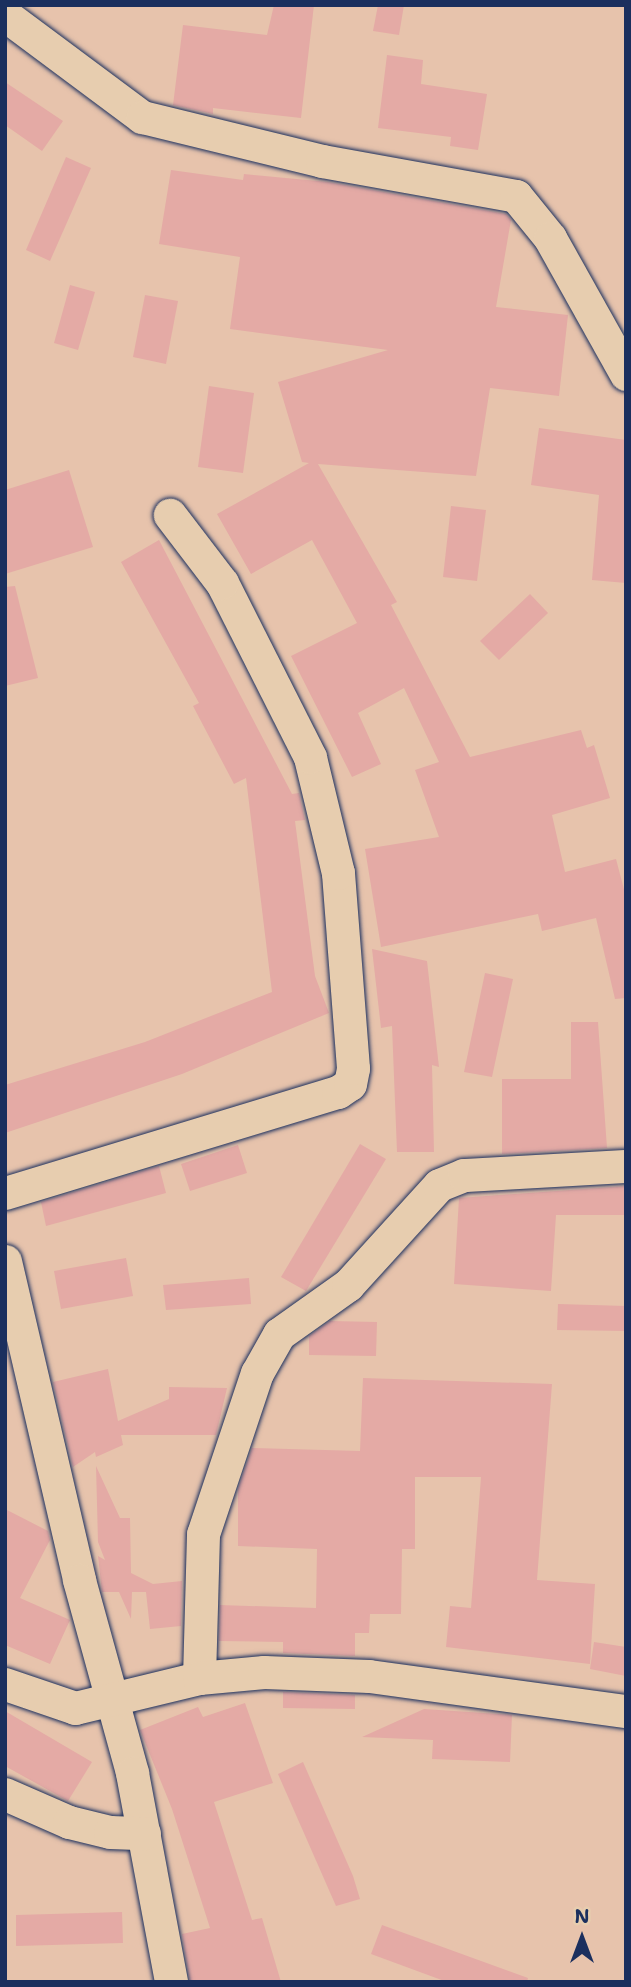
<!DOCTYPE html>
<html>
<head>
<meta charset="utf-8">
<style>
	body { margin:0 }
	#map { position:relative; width:631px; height:1987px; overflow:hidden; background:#e7c3ac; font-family:"Shantell Sans",sans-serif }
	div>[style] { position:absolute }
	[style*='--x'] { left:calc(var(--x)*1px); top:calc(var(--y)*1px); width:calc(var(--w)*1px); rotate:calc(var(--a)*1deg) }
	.building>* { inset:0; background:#e4aaa5 }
	.roads { filter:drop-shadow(0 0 2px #1b2f5e) drop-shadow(0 0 2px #1b2f5e) }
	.minor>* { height:33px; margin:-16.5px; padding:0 16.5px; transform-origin:16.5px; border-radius:16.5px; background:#e7cdaf }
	span { translate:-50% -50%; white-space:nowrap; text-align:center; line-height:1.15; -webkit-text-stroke:5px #e7cdaf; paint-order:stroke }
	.frame { position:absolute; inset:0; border:7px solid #1b2f5e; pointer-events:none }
	.north { position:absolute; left:547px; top:1903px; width:70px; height:70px; -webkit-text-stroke:5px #e7cdaf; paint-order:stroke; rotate:0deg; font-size:19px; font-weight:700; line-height:28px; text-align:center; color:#1b2f5e }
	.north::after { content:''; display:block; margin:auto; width:24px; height:32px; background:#1b2f5e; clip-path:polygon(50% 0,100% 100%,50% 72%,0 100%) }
</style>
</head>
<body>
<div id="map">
	<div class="building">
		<i style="clip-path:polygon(274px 5px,314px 5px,301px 118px,213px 108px,213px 114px,173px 105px,183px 25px,267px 35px)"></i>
		<i style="clip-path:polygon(378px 5px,404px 5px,399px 35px,373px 31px)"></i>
		<i style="clip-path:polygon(387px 55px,423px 60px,421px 84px,487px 94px,478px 150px,450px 146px,451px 137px,378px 128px)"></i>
		<i style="clip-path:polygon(5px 82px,63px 121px,42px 151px,5px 125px)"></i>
		<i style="clip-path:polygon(66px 157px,91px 168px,50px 261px,26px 250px)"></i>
		<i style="clip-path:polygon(171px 170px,243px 180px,244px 174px,328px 182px,506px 214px,511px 220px,496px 307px,568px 315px,559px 396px,490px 388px,476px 476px,318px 464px,397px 602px,391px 605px,470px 757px,581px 730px,587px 748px,594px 745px,610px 798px,552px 815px,565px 872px,616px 859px,626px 897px,626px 998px,615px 999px,596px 918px,542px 931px,538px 914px,381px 947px,365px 849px,439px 837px,415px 770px,439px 762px,404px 688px,358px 713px,381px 764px,352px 777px,291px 656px,357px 623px,312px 540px,251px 574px,217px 514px,309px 463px,302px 462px,278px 382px,388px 350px,230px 329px,240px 257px,159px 244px)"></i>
		<i style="clip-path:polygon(70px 285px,95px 292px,78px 350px,54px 343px)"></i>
		<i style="clip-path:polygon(145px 295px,178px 301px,166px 364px,133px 357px)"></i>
		<i style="clip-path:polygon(209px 386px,254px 393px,243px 473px,198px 467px)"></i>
		<i style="clip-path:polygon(539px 428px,626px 440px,626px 583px,592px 580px,599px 495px,531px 485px)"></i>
		<i style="clip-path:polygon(69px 470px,93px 547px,5px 574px,5px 490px)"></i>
		<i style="clip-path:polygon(451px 506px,486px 510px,477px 581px,443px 577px)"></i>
		<i style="clip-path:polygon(159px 540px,292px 794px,299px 793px,305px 820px,295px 821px,315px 976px,329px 1013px,182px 1074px,5px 1133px,5px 1085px,145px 1042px,272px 992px,246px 778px,234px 784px,193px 706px,199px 703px,121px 562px)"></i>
		<i style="clip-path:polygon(15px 586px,38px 678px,5px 686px,5px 587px)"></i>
		<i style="clip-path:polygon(530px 594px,548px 613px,499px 660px,480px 641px)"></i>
		<i style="clip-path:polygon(372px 949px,427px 961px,439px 1067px,432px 1065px,434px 1152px,397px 1152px,392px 1026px,381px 1028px)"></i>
		<i style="clip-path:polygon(485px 973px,513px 979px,492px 1077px,464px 1072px)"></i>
		<i style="clip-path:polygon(571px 1022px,598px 1022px,607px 1148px,502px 1154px,502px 1079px,571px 1079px)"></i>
		<i style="clip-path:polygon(360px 1144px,386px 1159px,306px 1291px,281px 1277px)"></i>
		<i style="clip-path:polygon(238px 1145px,247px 1173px,190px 1191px,181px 1164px)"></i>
		<i style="clip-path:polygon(159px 1166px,166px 1193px,46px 1226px,41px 1202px)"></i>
		<i style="clip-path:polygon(626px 1186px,626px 1215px,556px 1215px,551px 1291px,454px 1284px,459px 1198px)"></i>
		<i style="clip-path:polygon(126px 1258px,133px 1296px,61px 1309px,54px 1271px)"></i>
		<i style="clip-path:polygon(249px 1278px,251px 1304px,166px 1310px,163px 1285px)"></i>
		<i style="clip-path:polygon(558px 1304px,626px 1306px,626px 1331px,557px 1330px)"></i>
		<i style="clip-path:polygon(330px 1321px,377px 1322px,376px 1356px,309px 1355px,309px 1336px)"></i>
		<i style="clip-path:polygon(108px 1369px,118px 1421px,169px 1399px,169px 1387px,227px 1388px,216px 1435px,121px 1435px,123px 1445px,96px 1457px,95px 1452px,73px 1467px,53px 1382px)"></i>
		<i style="clip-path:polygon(363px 1378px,552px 1384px,537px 1580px,595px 1584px,590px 1664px,446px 1647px,450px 1606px,471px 1608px,481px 1477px,415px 1477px,415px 1549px,402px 1549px,401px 1614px,370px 1614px,369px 1633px,355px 1633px,355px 1656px,283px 1653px,283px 1642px,219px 1641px,220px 1605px,316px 1608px,317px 1549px,238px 1546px,238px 1489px,252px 1448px,360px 1451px)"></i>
		<i style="clip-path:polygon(96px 1466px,120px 1518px,130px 1518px,131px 1573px,153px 1584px,182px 1581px,181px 1626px,150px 1629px,146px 1592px,132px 1592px,131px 1619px,119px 1592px,102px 1592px,98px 1556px,105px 1560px,98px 1542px)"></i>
		<i style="clip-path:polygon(5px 1509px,48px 1531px,50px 1540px,20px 1598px,70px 1620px,50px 1664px,5px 1645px)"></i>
		<i style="clip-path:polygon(594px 1642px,626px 1647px,626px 1676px,590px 1669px)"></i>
		<i style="clip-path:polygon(283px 1692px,355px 1695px,355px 1709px,283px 1708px)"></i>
		<i style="clip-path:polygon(245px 1703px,273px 1783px,214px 1802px,252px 1920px,262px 1918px,281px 1982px,190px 1982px,182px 1934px,210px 1928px,172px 1809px,140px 1730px,198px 1707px,203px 1717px)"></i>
		<i style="clip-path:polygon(424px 1709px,512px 1715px,510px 1762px,432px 1759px,433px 1740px,362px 1737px)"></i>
		<i style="clip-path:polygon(5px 1711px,92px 1762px,68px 1801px,5px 1766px)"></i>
		<i style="clip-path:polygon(303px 1762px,353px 1876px,360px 1899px,336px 1906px,278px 1774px)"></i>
		<i style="clip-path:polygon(122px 1912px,123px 1943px,16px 1946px,16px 1915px)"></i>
		<i style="clip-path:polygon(382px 1925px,528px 1978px,527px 1982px,447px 1982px,371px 1954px)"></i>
	</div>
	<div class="roads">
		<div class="minor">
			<i style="--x:5;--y:15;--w:171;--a:36.7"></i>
			<i style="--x:142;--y:117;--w:185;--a:13.7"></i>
			<i style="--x:322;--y:161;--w:197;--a:10.2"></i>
			<i style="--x:516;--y:196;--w:54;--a:51"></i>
			<i style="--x:550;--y:238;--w:156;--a:60.8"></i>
			<i style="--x:5;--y:1193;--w:348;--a:-16.9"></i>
			<i style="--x:338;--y:1092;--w:14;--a:-34"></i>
			<i style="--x:350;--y:1084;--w:16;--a:-79"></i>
			<i style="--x:353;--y:1068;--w:196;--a:-94.4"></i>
			<i style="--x:338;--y:873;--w:119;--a:-103.6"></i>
			<i style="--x:310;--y:757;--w:195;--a:-116.8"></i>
			<i style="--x:222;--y:583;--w:86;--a:-127.4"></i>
			<i style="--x:5;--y:1261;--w:327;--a:76.9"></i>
			<i style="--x:79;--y:1580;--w:200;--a:74.6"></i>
			<i style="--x:132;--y:1773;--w:213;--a:79.4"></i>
			<i style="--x:199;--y:1678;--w:144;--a:-88.4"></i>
			<i style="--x:203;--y:1534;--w:170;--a:-71.5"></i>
			<i style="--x:257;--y:1373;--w:45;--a:-60.6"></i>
			<i style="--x:279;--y:1334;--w:85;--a:-35.4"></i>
			<i style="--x:348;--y:1285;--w:135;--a:-47.7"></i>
			<i style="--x:439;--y:1185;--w:27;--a:-22"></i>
			<i style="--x:464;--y:1175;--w:162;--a:-3.2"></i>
			<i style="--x:5;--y:1684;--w:74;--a:18.9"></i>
			<i style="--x:75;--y:1708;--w:128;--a:-13.6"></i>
			<i style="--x:199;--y:1678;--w:65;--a:-5.3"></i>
			<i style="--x:264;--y:1672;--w:105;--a:2.2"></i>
			<i style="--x:369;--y:1676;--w:259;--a:7.8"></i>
			<i style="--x:5;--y:1794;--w:70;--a:23.6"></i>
			<i style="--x:69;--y:1822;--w:42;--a:13.7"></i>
			<i style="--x:110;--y:1832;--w:34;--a:2"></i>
		</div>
	</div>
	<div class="frame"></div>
	<div class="north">N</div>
</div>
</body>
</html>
